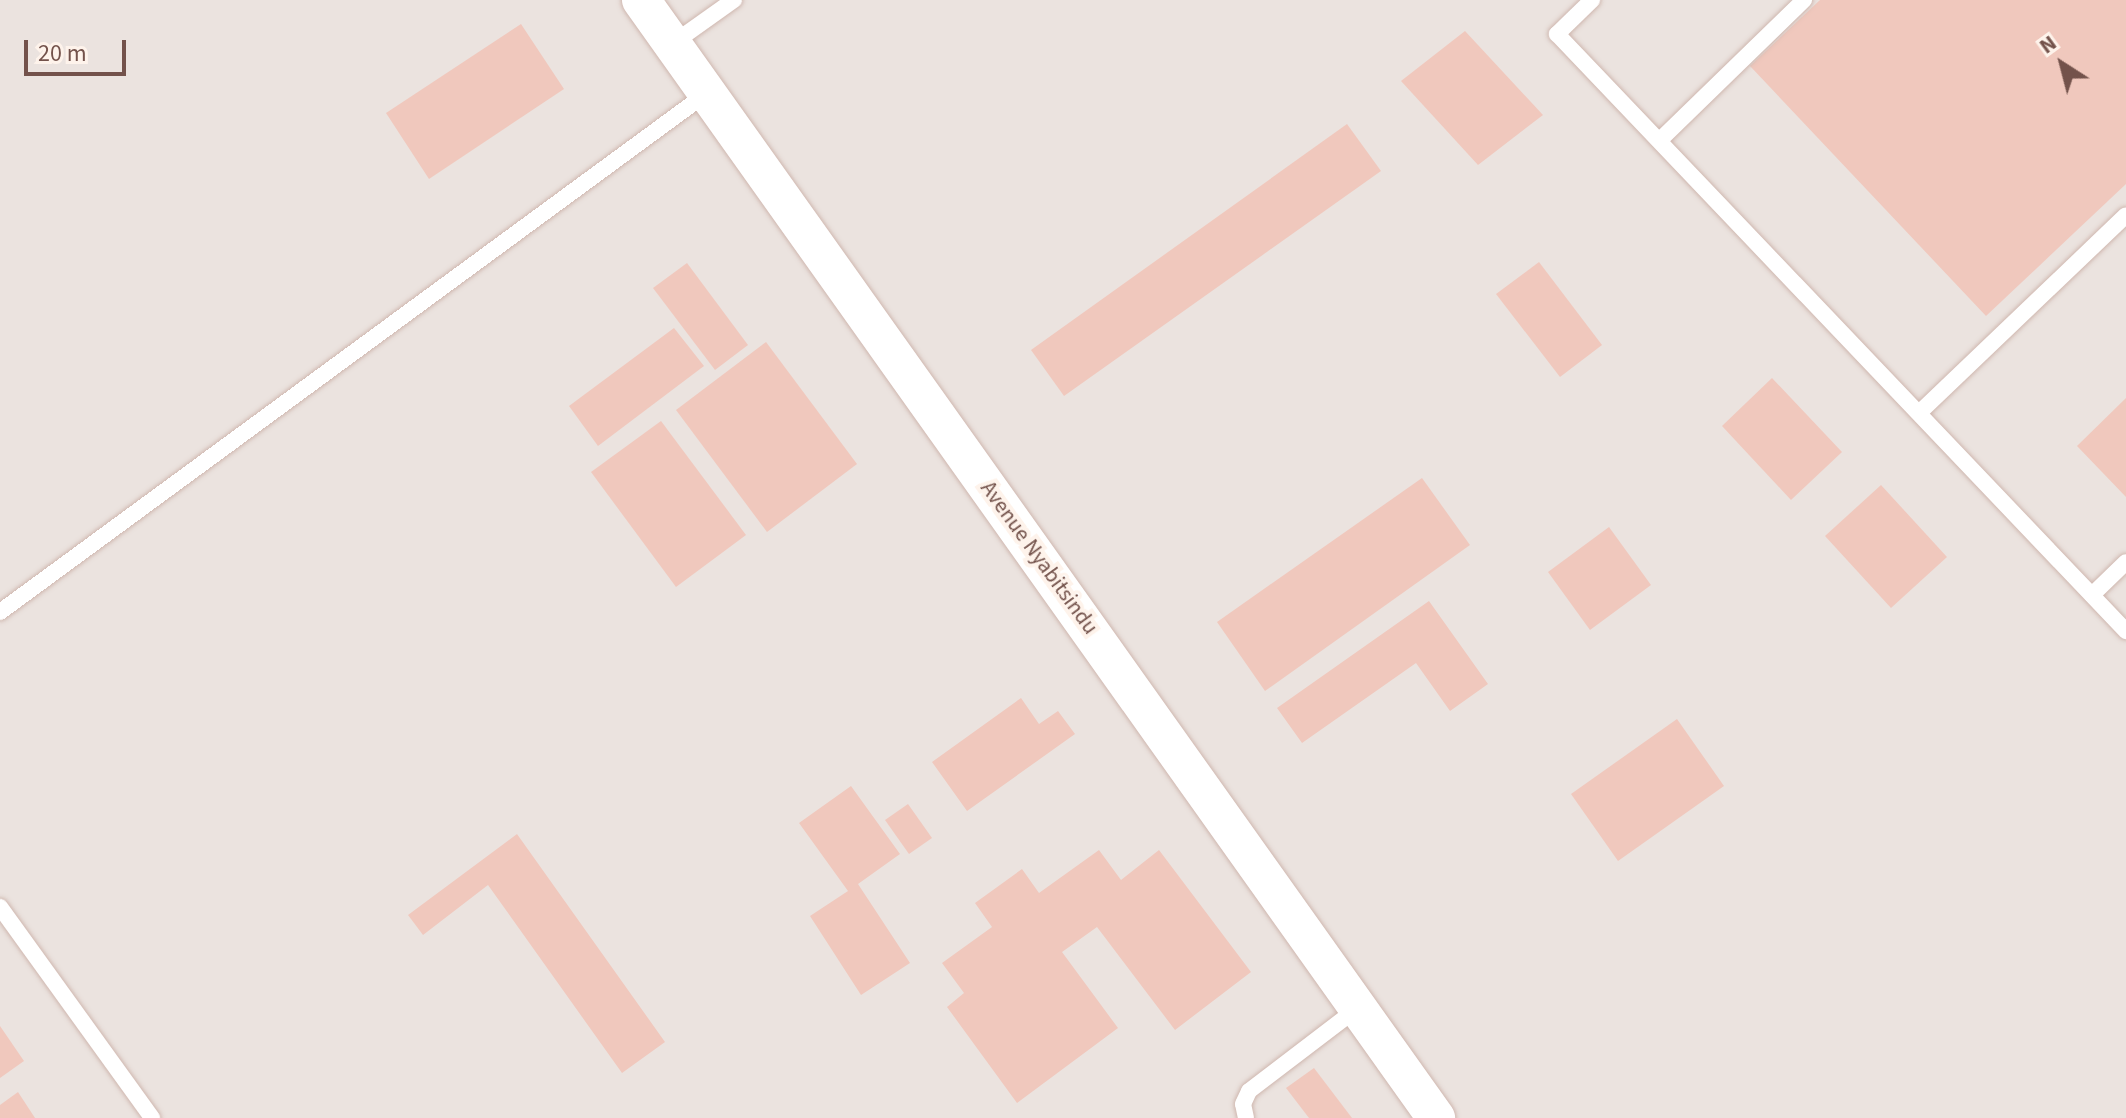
<!DOCTYPE html>
<html>
<head>
<meta charset="utf-8">
<style>
	body { margin:0 }
	#map { position:relative; width:2126px; height:1118px; overflow:hidden; background:#fbefe5; font-family:"Source Sans 3",sans-serif }
	div>[style] { position:absolute }
	[style*='--x'] { left:calc(var(--x)*1px); top:calc(var(--y)*1px); width:calc(var(--w)*1px); rotate:calc(var(--a)*1deg) }
	.industrial>* { inset:0; background:#ebe3df }
	.building>* { inset:0; background:#f0c8bd }
	.roads { filter:drop-shadow(0 0 2px #cfb7af) drop-shadow(0 0 2px #cfb7af) }
	.service>* { height:16px; margin:-8px; padding:0 8px; transform-origin:8px; border-radius:8px; background:#fff }
	.tertiary>* { height:38px; margin:-19px; padding:0 19px; transform-origin:19px; border-radius:19px; background:#fff }
	span { translate:-50% -50%; white-space:nowrap; text-align:center; line-height:1.15; -webkit-text-stroke:8px #fef3eb; paint-order:stroke }
	.street-label { font-size:22px; color:#73524b }
	.north { position:absolute; left:2022px; top:24px; width:80px; height:80px; -webkit-text-stroke:6px #fef3eb; paint-order:stroke; rotate:324deg; font-size:22px; font-weight:700; line-height:32px; text-align:center; color:#73524b }
	.north::after { content:''; display:block; margin:auto; width:28px; height:36px; background:#73524b; clip-path:polygon(50% 0,100% 100%,50% 72%,0 100%) }
	.scale { position:absolute; left:24px; top:40px; width:102px; height:36px; box-sizing:border-box; border:4px solid #73524b; border-top:0; padding-left:10px; font-size:24px; line-height:28px; white-space:nowrap; color:#73524b; -webkit-text-stroke:6px #fef3eb; paint-order:stroke }
</style>
</head>
<body>
<div id="map">
	<div class="industrial">
		<i style="clip-path:polygon(0 0,2126px 0,2126px 1118px,0 1118px)"></i>
	</div>
	<div class="building">
		<i style="clip-path:polygon(1820px 0,2126px 0,2126px 184px,1986px 316px,1750px 66px)"></i>
		<i style="clip-path:polygon(521px 24px,564px 89px,429px 179px,386px 113px)"></i>
		<i style="clip-path:polygon(1465px 31px,1543px 115px,1478px 165px,1401px 81px)"></i>
		<i style="clip-path:polygon(1347px 124px,1381px 171px,1064px 396px,1031px 350px)"></i>
		<i style="clip-path:polygon(1539px 262px,1602px 345px,1560px 377px,1496px 294px)"></i>
		<i style="clip-path:polygon(687px 263px,748px 345px,715px 370px,653px 288px)"></i>
		<i style="clip-path:polygon(674px 328px,704px 366px,598px 446px,569px 406px)"></i>
		<i style="clip-path:polygon(766px 342px,857px 464px,767px 532px,676px 410px)"></i>
		<i style="clip-path:polygon(1772px 378px,1842px 452px,1791px 500px,1722px 426px)"></i>
		<i style="clip-path:polygon(2126px 398px,2126px 497px,2077px 446px)"></i>
		<i style="clip-path:polygon(661px 421px,746px 535px,676px 587px,591px 472px)"></i>
		<i style="clip-path:polygon(1422px 478px,1470px 545px,1265px 691px,1217px 622px)"></i>
		<i style="clip-path:polygon(1881px 485px,1947px 557px,1891px 608px,1825px 536px)"></i>
		<i style="clip-path:polygon(1609px 527px,1651px 585px,1590px 630px,1548px 572px)"></i>
		<i style="clip-path:polygon(1429px 601px,1488px 684px,1450px 711px,1416px 663px,1302px 743px,1277px 708px)"></i>
		<i style="clip-path:polygon(1021px 698px,1039px 724px,1058px 711px,1075px 734px,967px 811px,932px 762px)"></i>
		<i style="clip-path:polygon(1677px 719px,1724px 786px,1618px 861px,1571px 794px)"></i>
		<i style="clip-path:polygon(851px 786px,900px 854px,858px 884px,910px 963px,861px 995px,810px 916px,848px 891px,799px 823px)"></i>
		<i style="clip-path:polygon(908px 804px,932px 838px,909px 854px,885px 820px)"></i>
		<i style="clip-path:polygon(517px 834px,665px 1042px,622px 1073px,488px 885px,423px 935px,408px 915px)"></i>
		<i style="clip-path:polygon(1099px 850px,1121px 880px,1159px 850px,1251px 972px,1175px 1030px,1097px 927px,1062px 952px,1118px 1028px,1017px 1103px,947px 1007px,964px 993px,942px 963px,992px 927px,975px 903px,1022px 869px,1039px 893px)"></i>
		<i style="clip-path:polygon(0 1026px,24px 1061px,0 1078px)"></i>
		<i style="clip-path:polygon(1314px 1068px,1352px 1118px,1309px 1118px,1286px 1088px)"></i>
		<i style="clip-path:polygon(18px 1092px,35px 1118px,0 1118px,0 1105px)"></i>
	</div>
	<div class="roads">
		<div class="service">
			<i style="--x:1592;--y:0;--w:49;--a:135.8"></i>
			<i style="--x:1557;--y:34;--w:825;--a:46.38"></i>
			<i style="--x:672;--y:44;--w:76;--a:-35.4"></i>
			<i style="--x:1660;--y:140;--w:201;--a:-44.2"></i>
			<i style="--x:1919;--y:413;--w:286;--a:-43.7"></i>
			<i style="--x:2092;--y:595;--w:47;--a:-44.1"></i>
			<i style="--x:0;--y:612;--w:877;--a:-36.28"></i>
			<i style="--x:0;--y:907;--w:260;--a:54.2"></i>
			<i style="--x:1246;--y:1118;--w:14;--a:-102"></i>
			<i style="--x:1243;--y:1104;--w:14;--a:-65"></i>
			<i style="--x:1249;--y:1091;--w:137;--a:-37.3"></i>
		</div>
		<div class="tertiary">
			<i style="--x:641;--y:0;--w:1372;--a:54.58"></i>
		</div>
	</div>
	<div class="street-label">
		<span style="left:1039px;top:558px;rotate:54deg">Avenue Nyabitsindu</span>
	</div>
	<div class="north">N</div>
	<div class="scale">20 m</div>
</div>
</body>
</html>
